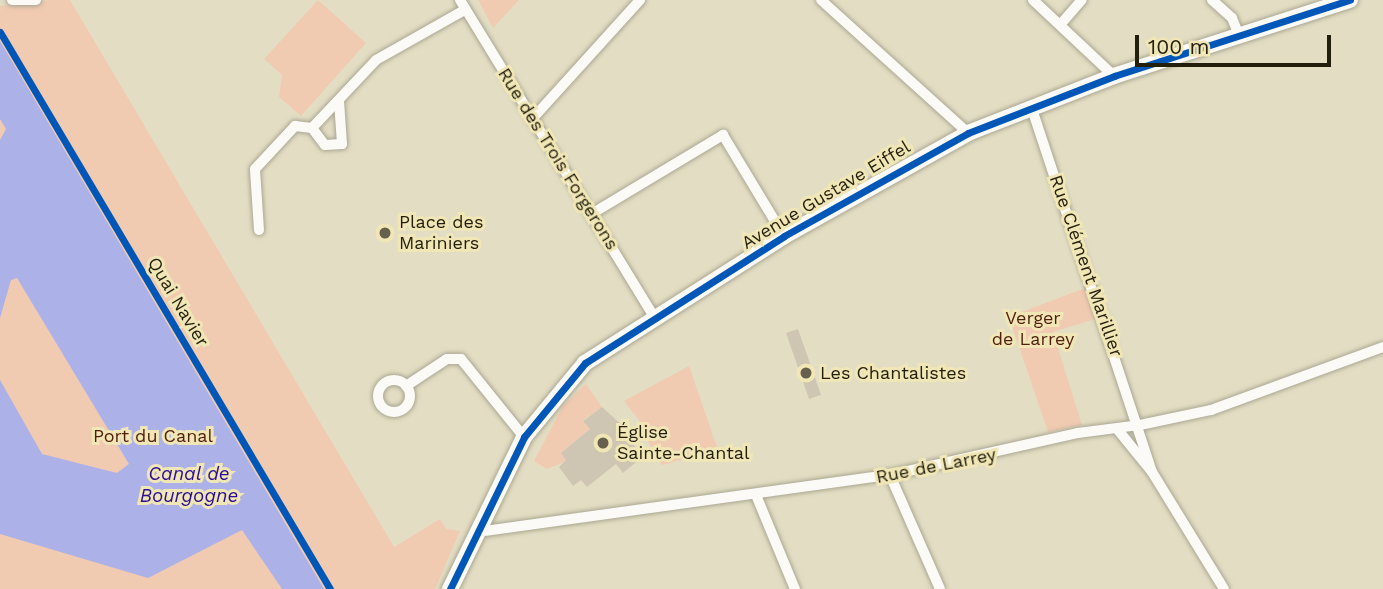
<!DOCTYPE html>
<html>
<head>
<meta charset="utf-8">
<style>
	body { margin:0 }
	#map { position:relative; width:1383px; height:589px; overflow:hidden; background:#e3dec3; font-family:"Work Sans",sans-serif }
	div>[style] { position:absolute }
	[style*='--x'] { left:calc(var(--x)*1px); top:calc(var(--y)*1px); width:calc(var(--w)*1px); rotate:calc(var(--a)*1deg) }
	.green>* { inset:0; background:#f1cab2 }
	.water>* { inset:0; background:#acb1e8 }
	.building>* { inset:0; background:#cec6b2 }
	.roads { filter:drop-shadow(0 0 2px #aba793) drop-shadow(0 0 2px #aba793) }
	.street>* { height:10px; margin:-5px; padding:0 5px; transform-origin:5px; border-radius:5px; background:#fbfaf6 }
	.street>.ring { margin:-5px; padding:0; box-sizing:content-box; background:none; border:10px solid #fbfaf6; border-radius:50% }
	.secondary>* { height:16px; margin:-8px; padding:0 8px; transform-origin:8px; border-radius:8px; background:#fbfaf6 }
	.cycleway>* { height:7px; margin:-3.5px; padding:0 3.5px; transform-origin:3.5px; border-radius:3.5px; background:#0057b8 }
	.dots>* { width:19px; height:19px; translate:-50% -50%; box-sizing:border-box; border:4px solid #f0e6b6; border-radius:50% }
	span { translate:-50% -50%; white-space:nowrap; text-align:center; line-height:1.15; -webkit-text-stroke:6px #f0e6b6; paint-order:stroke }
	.street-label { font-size:18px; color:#221e0c }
	.poi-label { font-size:18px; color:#221e0c }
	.left { translate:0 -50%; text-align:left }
	.park-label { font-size:18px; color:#4f1e0f }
	.water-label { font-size:19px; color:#2b0c95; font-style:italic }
	.scale { position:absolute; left:1135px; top:35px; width:196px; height:32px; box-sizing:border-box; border:4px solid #221e0c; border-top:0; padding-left:9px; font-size:21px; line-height:24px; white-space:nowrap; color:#221e0c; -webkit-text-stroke:5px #f0e6b6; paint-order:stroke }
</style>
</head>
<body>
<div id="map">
	<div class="green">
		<i style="clip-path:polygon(50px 0,70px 0,394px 547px,440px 519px,446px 529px,460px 531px,435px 589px,0 589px,0 6px)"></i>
		<i style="clip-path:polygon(318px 0,366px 43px,301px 116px,279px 97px,282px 75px,264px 59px)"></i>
		<i style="clip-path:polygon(478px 0,519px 0,493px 28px)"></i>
		<i style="clip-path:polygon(1085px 288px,1095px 319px,1053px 332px,1082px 425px,1048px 432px,1009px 317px)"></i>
		<i style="clip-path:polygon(689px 366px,718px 450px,662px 465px,648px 442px,652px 437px,624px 401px)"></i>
		<i style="clip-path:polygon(586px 384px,602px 407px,583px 420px,590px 429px,561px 453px,567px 461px,547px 469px,534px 461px,563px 406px)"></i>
	</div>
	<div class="water">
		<i style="clip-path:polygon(0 41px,324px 589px,282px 589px,242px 530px,148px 578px,0 534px,0 380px,42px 454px,117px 473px,129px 464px,17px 278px,11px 280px,0 318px,0 140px,6px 129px,0 119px)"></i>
	</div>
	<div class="building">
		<i style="clip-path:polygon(798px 329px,821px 395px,809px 399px,786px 333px)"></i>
		<i style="clip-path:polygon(602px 407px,634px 436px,630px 439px,642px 457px,623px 473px,616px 464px,587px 487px,581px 480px,573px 486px,559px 467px,566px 460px,561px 453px,590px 429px,583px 421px)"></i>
	</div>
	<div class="roads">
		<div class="street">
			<i style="--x:12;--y:0;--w:24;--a:0"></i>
			<i style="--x:460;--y:0;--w:373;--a:58.5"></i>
			<i style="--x:821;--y:0;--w:198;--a:42.1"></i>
			<i style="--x:1033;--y:0;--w:111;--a:43.2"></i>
			<i style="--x:1212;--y:0;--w:27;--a:42"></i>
			<i style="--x:1232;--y:18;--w:18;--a:68"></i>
			<i style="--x:1060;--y:25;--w:33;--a:-49"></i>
			<i style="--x:1031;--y:106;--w:385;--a:71.7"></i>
			<i style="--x:534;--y:117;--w:158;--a:-47.8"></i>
			<i style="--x:312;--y:128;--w:93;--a:-46.7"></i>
			<i style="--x:376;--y:60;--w:103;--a:-29.5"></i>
			<i style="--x:312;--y:128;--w:21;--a:53"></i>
			<i style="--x:325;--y:145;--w:17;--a:-3"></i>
			<i style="--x:342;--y:144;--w:43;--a:-94"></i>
			<i style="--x:593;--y:213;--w:152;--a:-31"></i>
			<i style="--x:723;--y:135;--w:118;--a:58.9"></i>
			<i style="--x:259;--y:230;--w:61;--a:-93.8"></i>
			<i style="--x:255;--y:169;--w:59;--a:-47.1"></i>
			<i style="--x:295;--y:126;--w:17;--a:7"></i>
			<i class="ring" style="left:378px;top:380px;width:22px;height:22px"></i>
			<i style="--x:406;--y:386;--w:49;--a:-33.4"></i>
			<i style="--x:447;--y:359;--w:14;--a:0"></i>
			<i style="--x:461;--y:359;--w:100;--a:51.1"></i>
			<i style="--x:1118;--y:430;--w:54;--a:51"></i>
			<i style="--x:1152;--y:472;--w:137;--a:58.4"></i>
			<i style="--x:890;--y:475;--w:124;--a:66.3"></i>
			<i style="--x:756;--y:495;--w:102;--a:67.5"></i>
			<i style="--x:477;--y:532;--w:417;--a:-7.9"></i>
			<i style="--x:890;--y:475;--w:193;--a:-12.6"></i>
			<i style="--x:1078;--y:433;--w:63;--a:-7.4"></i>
			<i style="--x:1140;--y:425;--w:73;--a:-11.9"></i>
			<i style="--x:1211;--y:410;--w:183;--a:-20.1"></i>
		</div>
		<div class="secondary">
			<i style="--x:450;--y:589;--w:169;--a:-64"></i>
			<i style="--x:524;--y:437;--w:96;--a:-50.5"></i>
			<i style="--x:585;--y:363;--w:236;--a:-32.5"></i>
			<i style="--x:784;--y:236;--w:211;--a:-29.2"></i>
			<i style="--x:968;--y:133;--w:157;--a:-21.3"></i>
			<i style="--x:1114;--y:76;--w:248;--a:-17.9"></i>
		</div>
	</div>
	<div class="cycleway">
		<i style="--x:0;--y:32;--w:647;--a:59.35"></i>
		<i style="--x:450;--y:589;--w:169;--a:-64"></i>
		<i style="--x:524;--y:437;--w:96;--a:-50.5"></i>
		<i style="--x:585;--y:363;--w:236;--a:-32.5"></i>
		<i style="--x:784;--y:236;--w:211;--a:-29.2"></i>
		<i style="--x:968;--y:133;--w:157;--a:-21.3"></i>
		<i style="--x:1114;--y:76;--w:248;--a:-17.9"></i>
	</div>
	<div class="dots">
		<i style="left:385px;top:233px;background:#66614c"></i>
		<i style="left:806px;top:373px;background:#66614c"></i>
		<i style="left:603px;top:443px;background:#66614c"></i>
	</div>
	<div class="street-label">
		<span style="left:558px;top:159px;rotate:58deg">Rue des Trois Forgerons</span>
		<span style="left:826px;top:195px;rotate:-31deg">Avenue Gustave Eiffel</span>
		<span style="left:1086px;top:266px;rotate:71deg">Rue Clément Marillier</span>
		<span style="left:178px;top:302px;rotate:59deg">Quai Navier</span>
		<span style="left:936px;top:466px;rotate:-11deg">Rue de Larrey</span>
	</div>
	<div class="poi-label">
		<span class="left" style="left:399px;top:233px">Place des<br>Mariniers</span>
		<span class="left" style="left:820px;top:373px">Les Chantalistes</span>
		<span class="left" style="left:617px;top:443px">Église<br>Sainte-Chantal</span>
	</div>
	<div class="park-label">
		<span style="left:1033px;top:329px">Verger<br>de Larrey</span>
		<span style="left:153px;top:436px">Port du Canal</span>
	</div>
	<div class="water-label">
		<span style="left:189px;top:485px">Canal de<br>Bourgogne</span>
	</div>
	<div class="scale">100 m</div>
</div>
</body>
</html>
